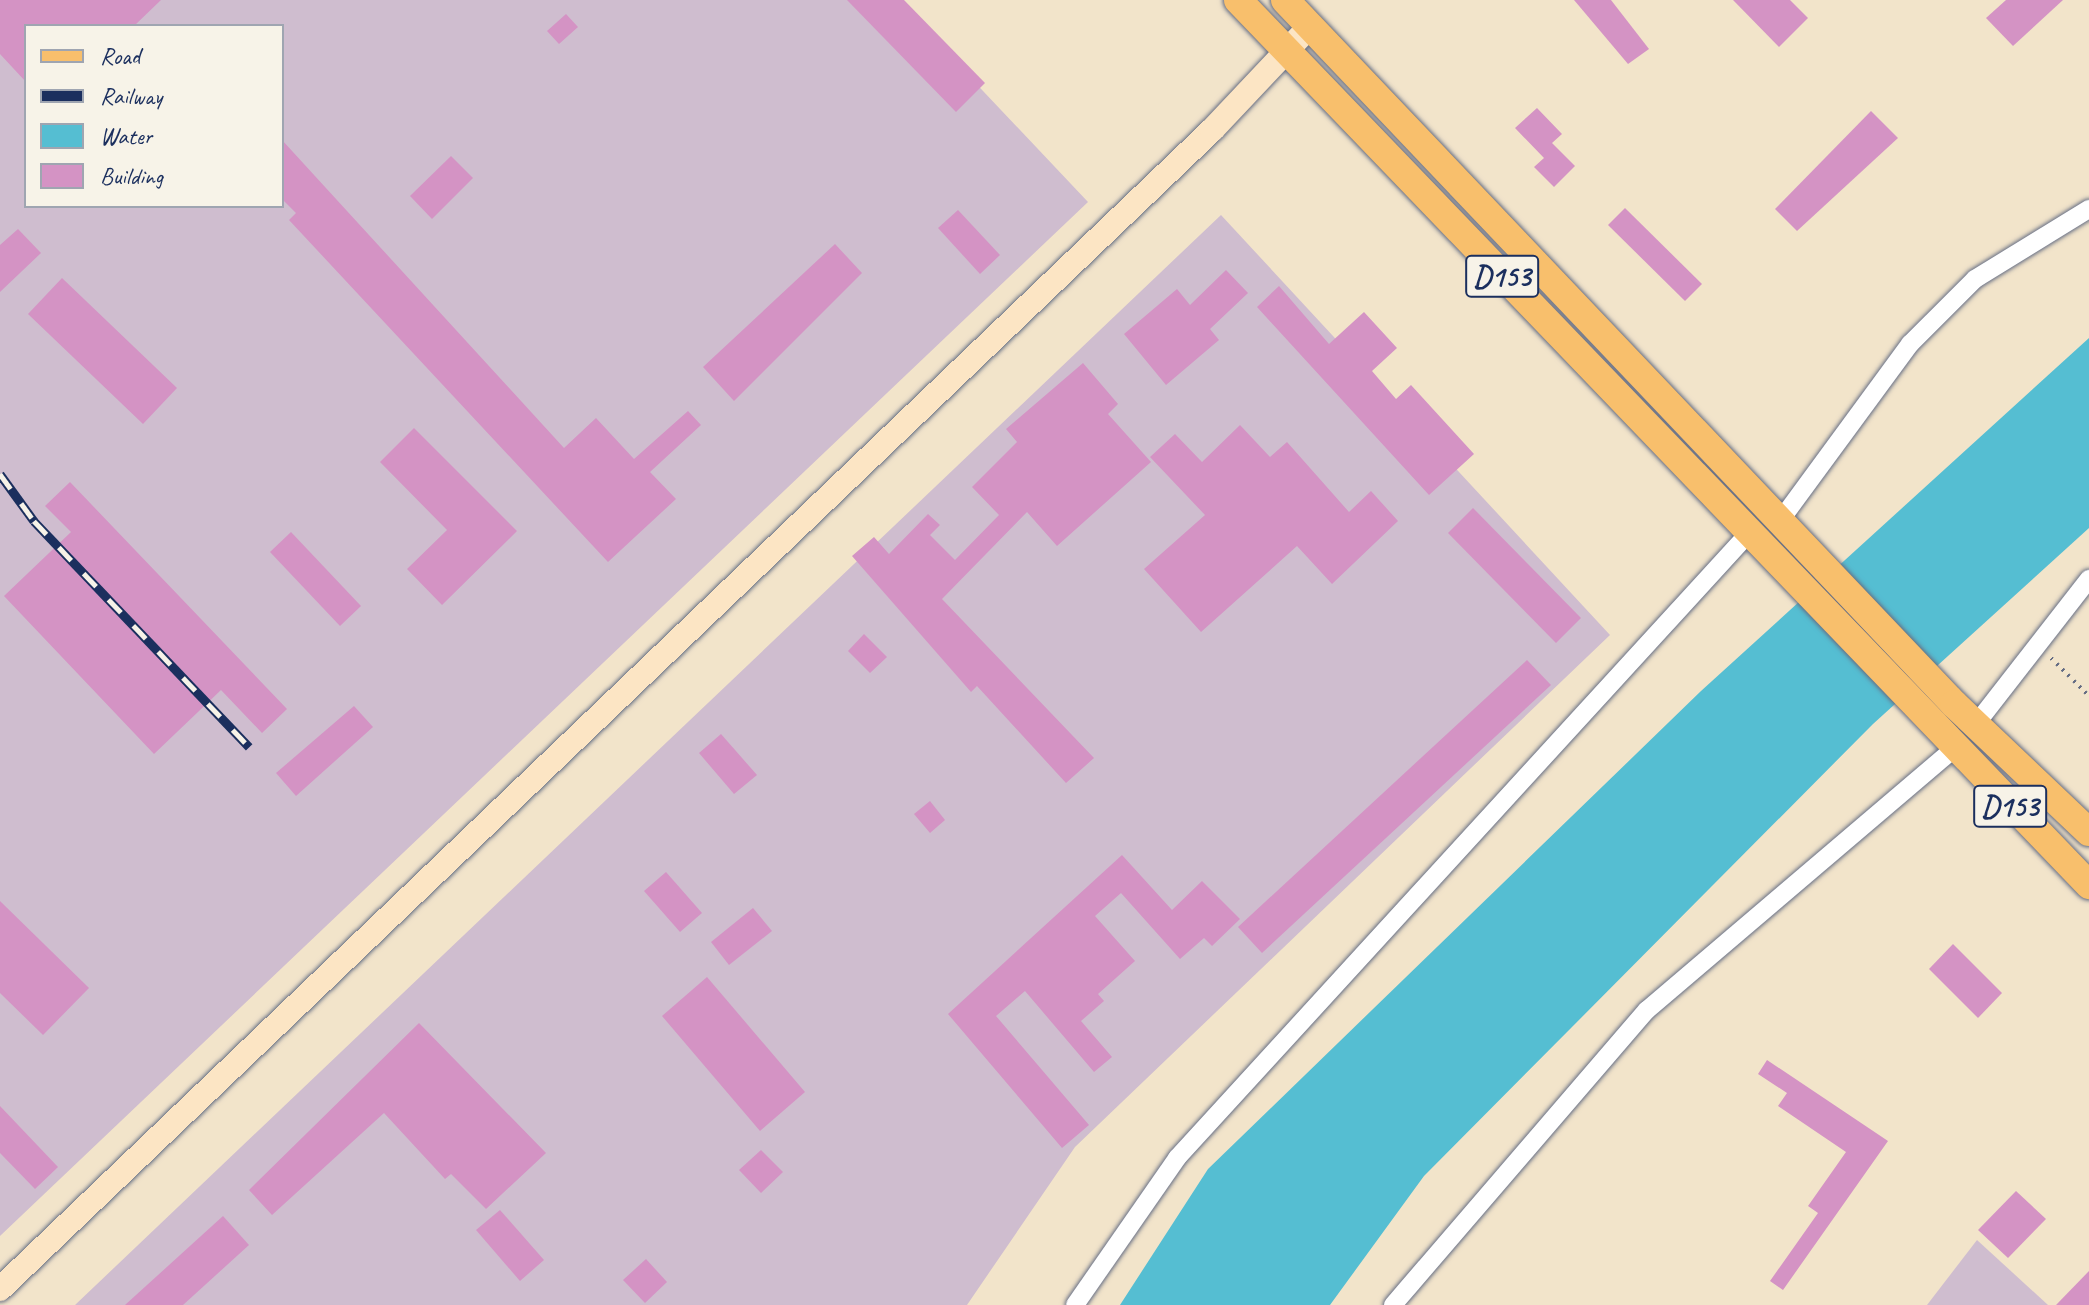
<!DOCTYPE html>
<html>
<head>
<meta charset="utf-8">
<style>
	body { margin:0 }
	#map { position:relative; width:2089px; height:1305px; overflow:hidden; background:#f2e4ca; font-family:Caveat,sans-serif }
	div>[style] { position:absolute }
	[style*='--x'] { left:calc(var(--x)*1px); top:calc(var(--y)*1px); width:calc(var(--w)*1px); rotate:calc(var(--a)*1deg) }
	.industrial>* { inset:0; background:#cfbdcf }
	.water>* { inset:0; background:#55bed2 }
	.building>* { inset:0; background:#d493c4 }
	.path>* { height:4px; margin-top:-2px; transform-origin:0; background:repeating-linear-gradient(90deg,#666e84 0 2px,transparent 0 8px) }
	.roads { filter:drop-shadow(0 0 2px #666e84) drop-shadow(0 0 2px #666e84) }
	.street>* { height:18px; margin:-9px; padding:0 9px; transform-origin:9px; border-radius:9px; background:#fff }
	.secondary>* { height:24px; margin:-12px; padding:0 12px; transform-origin:12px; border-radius:12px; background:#fce5c4 }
	.primary>* { height:28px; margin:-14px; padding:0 14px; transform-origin:14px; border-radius:14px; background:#f8bf6c }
	.rail>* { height:9px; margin-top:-4.5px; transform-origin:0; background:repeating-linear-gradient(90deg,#f7f3e8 0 18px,#1b2f5e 0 36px); box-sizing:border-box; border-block:2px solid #1b2f5e }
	span { translate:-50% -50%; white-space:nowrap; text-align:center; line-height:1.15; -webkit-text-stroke:6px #f7f3e8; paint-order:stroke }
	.shield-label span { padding:2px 6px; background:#f7f3e8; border:2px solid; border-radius:6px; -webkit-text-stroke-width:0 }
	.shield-label { font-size:30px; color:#1b2f5e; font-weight:700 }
	.legend { position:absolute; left:24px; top:24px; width:260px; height:184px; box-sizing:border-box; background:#f7f3e8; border:2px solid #9fa5b1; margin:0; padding:10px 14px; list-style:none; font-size:24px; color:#1b2f5e }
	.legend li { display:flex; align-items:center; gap:16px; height:40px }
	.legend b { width:40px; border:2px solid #9fa5b1 }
</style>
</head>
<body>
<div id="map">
	<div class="industrial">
		<i style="clip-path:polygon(evenodd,0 0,897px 0,1088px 202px,0 1236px,0 0,26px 26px,282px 26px,282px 206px,26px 206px,26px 26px)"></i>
		<i style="clip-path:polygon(1221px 215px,1610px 635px,1075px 1147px,967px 1305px,75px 1305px)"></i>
		<i style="clip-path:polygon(1977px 1240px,2048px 1305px,1927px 1305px)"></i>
	</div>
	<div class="water">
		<i style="clip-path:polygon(2089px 338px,2089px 528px,1873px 724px,1424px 1176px,1330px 1305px,1120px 1305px,1208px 1169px,1701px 691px)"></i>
	</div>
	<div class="building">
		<i style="clip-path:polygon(0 0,161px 0,134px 26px,26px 26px,26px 82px,0 54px)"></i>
		<i style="clip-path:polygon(847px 0,904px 0,985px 83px,956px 112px)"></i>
		<i style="clip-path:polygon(1574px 0,1611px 0,1649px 49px,1628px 64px)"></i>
		<i style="clip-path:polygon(1733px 0,1790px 0,1808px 18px,1779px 47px)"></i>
		<i style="clip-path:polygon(2006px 0,2063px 0,2013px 46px,1986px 18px)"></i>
		<i style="clip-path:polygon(566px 14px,578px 27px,559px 44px,547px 31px)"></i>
		<i style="clip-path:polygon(1537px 108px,1562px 134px,1552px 143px,1575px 166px,1554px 187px,1534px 167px,1544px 158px,1515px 128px)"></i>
		<i style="clip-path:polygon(1871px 111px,1898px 138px,1797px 231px,1775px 209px)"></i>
		<i style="clip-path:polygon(282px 140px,564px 448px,596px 418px,634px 459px,688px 411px,701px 425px,650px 472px,676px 499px,608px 562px,289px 220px,296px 213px,282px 199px)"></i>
		<i style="clip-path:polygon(451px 156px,473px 178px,432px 219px,410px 196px)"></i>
		<i style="clip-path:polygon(1625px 208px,1702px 284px,1685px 301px,1608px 225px)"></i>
		<i style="clip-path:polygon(958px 210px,1000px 255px,980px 274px,938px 228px)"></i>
		<i style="clip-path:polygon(18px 229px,41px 253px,0 292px,0 245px)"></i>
		<i style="clip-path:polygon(835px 244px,862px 273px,734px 401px,703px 367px)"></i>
		<i style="clip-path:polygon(1226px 270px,1248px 293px,1210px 329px,1219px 340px,1166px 385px,1124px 334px,1177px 289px,1190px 305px)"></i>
		<i style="clip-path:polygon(62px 278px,177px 388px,143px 424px,28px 314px)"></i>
		<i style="clip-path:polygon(1279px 286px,1329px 344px,1364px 312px,1397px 348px,1372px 371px,1396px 399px,1411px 385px,1474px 454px,1429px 495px,1257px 307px)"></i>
		<i style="clip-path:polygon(1083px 363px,1118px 404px,1108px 414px,1151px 462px,1057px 546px,1027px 512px,942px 599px,1094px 758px,1066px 783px,977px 686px,971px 692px,852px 556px,874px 537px,889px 554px,928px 514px,940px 525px,930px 535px,955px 560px,999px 515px,972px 487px,1017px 442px,1006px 429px)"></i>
		<i style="clip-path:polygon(1240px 425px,1270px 457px,1287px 442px,1349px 512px,1371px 491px,1398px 521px,1332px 584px,1297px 546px,1201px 632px,1144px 569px,1205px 515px,1150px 457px,1175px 434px,1202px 462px)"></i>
		<i style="clip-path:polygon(414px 428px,517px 531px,442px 605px,407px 569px,447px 530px,380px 462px)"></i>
		<i style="clip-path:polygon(70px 482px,287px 709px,262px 733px,221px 690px,154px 754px,4px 596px,71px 532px,45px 506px)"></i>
		<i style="clip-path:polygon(1473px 508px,1581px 618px,1556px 643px,1448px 533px)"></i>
		<i style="clip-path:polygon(291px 532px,361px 606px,340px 626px,270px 552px)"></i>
		<i style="clip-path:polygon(864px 634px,887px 657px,870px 673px,848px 651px)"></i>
		<i style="clip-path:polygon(1527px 660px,1551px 685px,1262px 953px,1238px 927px)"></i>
		<i style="clip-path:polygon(354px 706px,373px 727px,296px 796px,276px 773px)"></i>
		<i style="clip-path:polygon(721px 734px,757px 775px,734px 794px,699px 753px)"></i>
		<i style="clip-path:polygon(930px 801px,945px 820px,930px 833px,914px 814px)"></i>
		<i style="clip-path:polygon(1122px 855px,1172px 910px,1202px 881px,1240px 919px,1212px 946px,1204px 938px,1180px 959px,1121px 893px,1095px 916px,1135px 961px,1098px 994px,1104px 1001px,1081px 1021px,1112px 1057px,1094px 1072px,1025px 991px,996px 1016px,1089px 1125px,1062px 1148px,948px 1014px)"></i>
		<i style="clip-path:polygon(666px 872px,702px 913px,680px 932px,644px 891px)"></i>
		<i style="clip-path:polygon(0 901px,89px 988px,43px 1035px,0 993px)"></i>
		<i style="clip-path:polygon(753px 908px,772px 931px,729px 965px,711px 942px)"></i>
		<i style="clip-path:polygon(1953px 944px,2002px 993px,1978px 1018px,1929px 969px)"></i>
		<i style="clip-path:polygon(707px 977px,805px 1092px,760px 1131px,662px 1016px)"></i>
		<i style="clip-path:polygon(419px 1023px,546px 1153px,486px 1209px,451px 1174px,445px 1179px,384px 1113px,272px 1215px,249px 1190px)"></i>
		<i style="clip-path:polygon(1767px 1060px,1888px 1141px,1783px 1290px,1770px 1281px,1818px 1213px,1808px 1206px,1846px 1152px,1778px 1106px,1787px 1093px,1758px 1074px)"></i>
		<i style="clip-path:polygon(0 1106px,58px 1167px,35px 1189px,0 1153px)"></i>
		<i style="clip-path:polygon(761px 1150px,783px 1172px,761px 1193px,739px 1170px)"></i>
		<i style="clip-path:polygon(2016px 1191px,2046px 1219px,2008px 1258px,1978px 1230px)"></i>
		<i style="clip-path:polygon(500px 1210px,544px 1260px,520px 1281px,476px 1230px)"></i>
		<i style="clip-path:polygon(223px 1216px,249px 1245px,183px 1305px,125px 1305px)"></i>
		<i style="clip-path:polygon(646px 1259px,667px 1282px,645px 1303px,623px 1280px)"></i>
		<i style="clip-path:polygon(2089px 1271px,2089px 1305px,2056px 1305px)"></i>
	</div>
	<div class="path">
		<i style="--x:2051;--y:658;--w:54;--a:45"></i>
	</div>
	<div class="roads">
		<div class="street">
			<i style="--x:1780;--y:521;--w:220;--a:-53.7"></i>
			<i style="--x:1910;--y:344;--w:92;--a:-45"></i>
			<i style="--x:1975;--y:279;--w:134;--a:-31.6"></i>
			<i style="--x:1976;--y:724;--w:184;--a:-52.1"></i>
			<i style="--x:1075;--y:1305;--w:179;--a:-55.2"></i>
			<i style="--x:1177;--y:1158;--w:846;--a:-47.54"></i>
			<i style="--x:1393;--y:1305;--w:389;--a:-49.3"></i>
			<i style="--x:1647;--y:1010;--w:403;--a:-40.4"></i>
		</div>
		<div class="secondary">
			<i style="--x:0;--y:1289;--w:1677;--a:-43.72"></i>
			<i style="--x:1212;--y:130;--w:143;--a:-46.7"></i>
		</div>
		<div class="primary">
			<i style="--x:1238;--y:0;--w:1228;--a:46.12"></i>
			<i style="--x:1285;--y:0;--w:971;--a:46.46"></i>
			<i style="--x:1954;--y:704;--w:186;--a:43.5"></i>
		</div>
	</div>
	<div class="rail">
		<i style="--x:0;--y:474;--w:58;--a:54.1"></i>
		<i style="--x:34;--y:521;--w:312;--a:46.4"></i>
	</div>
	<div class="shield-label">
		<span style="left:1502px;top:276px">D153</span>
		<span style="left:2010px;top:806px">D153</span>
	</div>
	<ul class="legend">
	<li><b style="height:10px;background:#f8bf6c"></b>Road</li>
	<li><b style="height:10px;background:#1b2f5e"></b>Railway</li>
	<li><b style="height:22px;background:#55bed2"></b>Water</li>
	<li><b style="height:22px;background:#d493c4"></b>Building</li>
	</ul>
</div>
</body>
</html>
